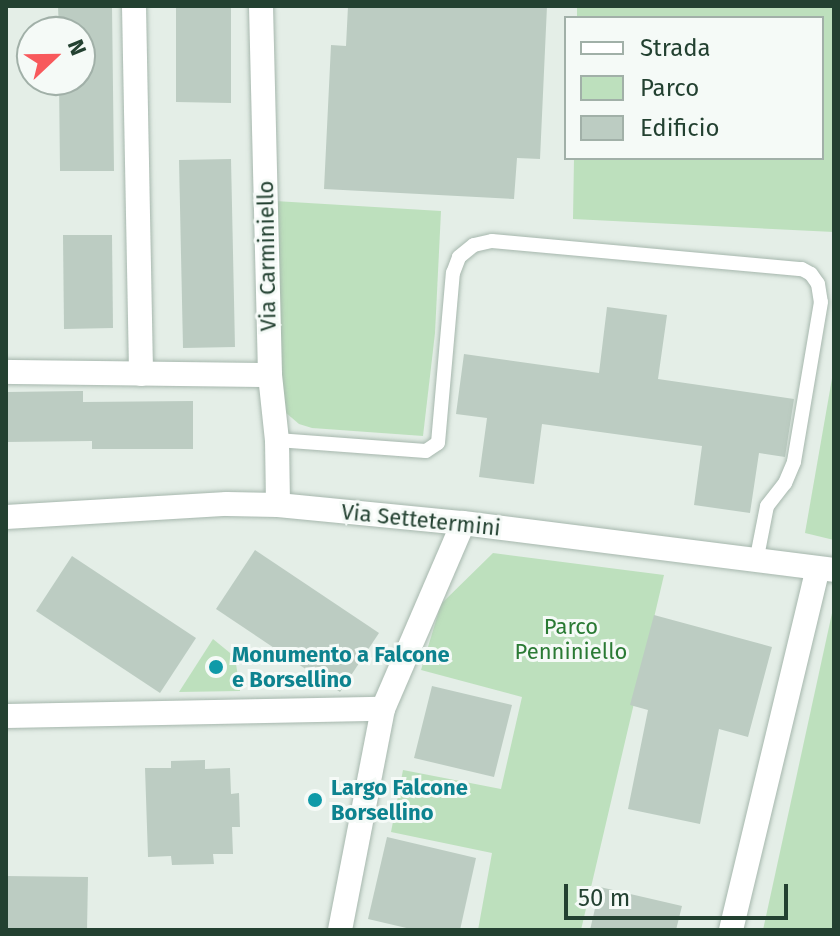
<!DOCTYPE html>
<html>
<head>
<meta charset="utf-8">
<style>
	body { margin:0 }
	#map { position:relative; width:840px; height:936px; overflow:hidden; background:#e4eee7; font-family:"Fira Sans",sans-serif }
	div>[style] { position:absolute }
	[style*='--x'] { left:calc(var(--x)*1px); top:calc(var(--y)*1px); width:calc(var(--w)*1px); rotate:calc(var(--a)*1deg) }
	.green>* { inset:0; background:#bde0bd }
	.building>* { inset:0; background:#bcccc2 }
	.roads { filter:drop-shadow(0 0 2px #a6b7ad) drop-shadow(0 0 2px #a6b7ad) }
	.lane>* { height:14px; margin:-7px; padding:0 7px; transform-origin:7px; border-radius:7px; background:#fff }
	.street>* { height:24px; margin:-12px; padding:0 12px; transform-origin:12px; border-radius:12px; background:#fff }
	.secondary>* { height:24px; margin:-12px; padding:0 12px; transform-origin:12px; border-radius:12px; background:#fff }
	.dots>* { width:22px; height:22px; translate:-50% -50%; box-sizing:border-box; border:4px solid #f5faf7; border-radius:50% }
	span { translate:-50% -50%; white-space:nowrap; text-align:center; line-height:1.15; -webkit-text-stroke:6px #f5faf7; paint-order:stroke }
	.street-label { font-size:22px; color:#234131 }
	.park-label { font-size:22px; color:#2a7a34 }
	.culture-label { font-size:22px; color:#0d838f; font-weight:700 }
	.left { translate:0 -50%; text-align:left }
	.frame { position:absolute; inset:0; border:8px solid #234131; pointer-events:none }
	.legend { position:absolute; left:564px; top:16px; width:260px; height:144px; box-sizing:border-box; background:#f5faf7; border:2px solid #a1b0a8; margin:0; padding:10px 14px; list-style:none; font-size:24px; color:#234131 }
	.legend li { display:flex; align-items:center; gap:16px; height:40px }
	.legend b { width:40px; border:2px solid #a1b0a8 }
	.north { position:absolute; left:16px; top:16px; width:80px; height:80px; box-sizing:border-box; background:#f5faf7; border:2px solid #a1b0a8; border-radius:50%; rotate:68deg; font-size:22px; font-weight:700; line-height:32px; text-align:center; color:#234131 }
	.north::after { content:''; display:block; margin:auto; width:28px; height:36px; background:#f8595c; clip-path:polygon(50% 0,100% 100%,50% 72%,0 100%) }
	.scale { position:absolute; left:564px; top:884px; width:224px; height:36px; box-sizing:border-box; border:4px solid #234131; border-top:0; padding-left:10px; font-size:24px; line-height:28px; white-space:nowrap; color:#234131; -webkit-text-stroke:6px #f5faf7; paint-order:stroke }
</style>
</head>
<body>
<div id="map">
	<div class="green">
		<i style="clip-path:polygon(577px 6px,834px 6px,834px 232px,573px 219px,574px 158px,822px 158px,822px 18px,577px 18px)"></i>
		<i style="clip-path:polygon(275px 201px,441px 211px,435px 333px,423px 436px,312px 428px,299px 424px,285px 412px,279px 398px)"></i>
		<i style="clip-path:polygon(834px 367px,834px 540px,805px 533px)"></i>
		<i style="clip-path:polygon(493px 553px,664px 575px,581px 930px,478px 930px,492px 853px,391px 832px,403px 770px,501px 789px,522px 697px,421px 670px,441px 604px)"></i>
		<i style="clip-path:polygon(834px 604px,834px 930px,763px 930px)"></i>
		<i style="clip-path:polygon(213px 639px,235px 657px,240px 691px,179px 692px)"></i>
	</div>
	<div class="building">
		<i style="clip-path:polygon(58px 6px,112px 6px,114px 171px,60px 171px,59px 80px,80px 80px,80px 32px,59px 32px)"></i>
		<i style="clip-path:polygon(176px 6px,231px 6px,231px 103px,176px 102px)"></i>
		<i style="clip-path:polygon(348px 6px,547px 6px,540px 159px,517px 158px,514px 199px,324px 189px,331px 45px,346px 46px)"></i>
		<i style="clip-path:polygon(231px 159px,235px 347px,183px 348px,179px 160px)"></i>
		<i style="clip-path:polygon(63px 235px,112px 235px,113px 328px,64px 329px)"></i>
		<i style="clip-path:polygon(607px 307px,667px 315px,658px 379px,794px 399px,785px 457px,759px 453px,750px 513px,694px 505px,702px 446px,542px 424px,534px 484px,479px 477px,487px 418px,456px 414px,464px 354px,599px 373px)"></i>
		<i style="clip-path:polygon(83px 391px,83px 402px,193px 401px,193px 449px,92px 449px,92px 441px,6px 442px,6px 392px)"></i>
		<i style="clip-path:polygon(255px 550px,379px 633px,340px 692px,216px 609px)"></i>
		<i style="clip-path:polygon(72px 556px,196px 638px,160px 693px,36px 611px)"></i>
		<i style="clip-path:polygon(654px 615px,772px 647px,748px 737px,719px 729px,700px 824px,628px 809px,648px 710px,630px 705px)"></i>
		<i style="clip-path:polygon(432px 686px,512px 705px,494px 777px,414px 758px)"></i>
		<i style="clip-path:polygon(205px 760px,205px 769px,230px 768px,231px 794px,239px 793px,240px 827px,232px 827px,233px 854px,213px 854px,214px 864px,172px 865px,171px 856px,148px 857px,145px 768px,171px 768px,171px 761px)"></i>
		<i style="clip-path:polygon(387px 837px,476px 858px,460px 930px,415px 930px,368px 919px)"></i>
		<i style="clip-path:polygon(6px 876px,88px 877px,87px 930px,6px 930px)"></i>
		<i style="clip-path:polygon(600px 887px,682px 906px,676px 930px,590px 930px)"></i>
	</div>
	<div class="roads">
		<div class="lane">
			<i style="--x:277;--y:440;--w:149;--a:4.2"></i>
			<i style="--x:426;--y:451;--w:14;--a:-34"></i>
			<i style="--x:438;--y:443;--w:171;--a:-85"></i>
			<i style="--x:453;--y:273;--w:17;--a:-69"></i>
			<i style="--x:459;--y:257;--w:19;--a:-39"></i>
			<i style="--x:474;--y:245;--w:18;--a:-13"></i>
			<i style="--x:492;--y:241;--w:311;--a:5.2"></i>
			<i style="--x:802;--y:269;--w:10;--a:29"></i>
			<i style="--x:811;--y:274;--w:12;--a:55"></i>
			<i style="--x:818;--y:284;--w:18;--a:81"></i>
			<i style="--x:821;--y:302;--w:162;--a:99.6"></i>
			<i style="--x:794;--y:462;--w:23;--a:113"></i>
			<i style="--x:785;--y:483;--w:29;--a:128"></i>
			<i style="--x:767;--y:506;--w:57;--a:101.1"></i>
		</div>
		<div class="street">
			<i style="--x:134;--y:6;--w:368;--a:88.9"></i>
			<i style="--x:261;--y:6;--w:369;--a:88.6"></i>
			<i style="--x:270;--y:375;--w:65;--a:83.9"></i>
			<i style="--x:277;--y:440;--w:65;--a:89.1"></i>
			<i style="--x:6;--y:372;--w:264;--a:0.7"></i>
			<i style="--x:6;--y:716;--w:377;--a:-1.1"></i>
			<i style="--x:340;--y:930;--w:225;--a:-79"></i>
			<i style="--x:383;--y:709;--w:202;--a:-66.7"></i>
			<i style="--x:731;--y:930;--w:371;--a:-76.5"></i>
		</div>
		<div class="secondary">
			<i style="--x:6;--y:517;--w:221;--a:-3.4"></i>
			<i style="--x:227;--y:504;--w:51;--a:1.1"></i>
			<i style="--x:278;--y:505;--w:186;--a:5.6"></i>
			<i style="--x:463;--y:523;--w:374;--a:7.2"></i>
		</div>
	</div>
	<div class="dots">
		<i style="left:216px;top:667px;background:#0f9aa8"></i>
		<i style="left:315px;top:800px;background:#0f9aa8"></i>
	</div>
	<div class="street-label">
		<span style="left:267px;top:256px;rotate:-91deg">Via Carminiello</span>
		<span style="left:421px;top:520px;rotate:6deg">Via Settetermini</span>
	</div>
	<div class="park-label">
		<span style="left:571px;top:639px">Parco<br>Penniniello</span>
	</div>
	<div class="culture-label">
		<span class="left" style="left:232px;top:667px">Monumento a Falcone<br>e Borsellino</span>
		<span class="left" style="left:331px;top:800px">Largo Falcone<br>Borsellino</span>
	</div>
	<div class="frame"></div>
	<ul class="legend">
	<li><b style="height:10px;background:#fff"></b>Strada</li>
	<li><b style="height:22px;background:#bde0bd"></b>Parco</li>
	<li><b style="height:22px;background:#bcccc2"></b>Edificio</li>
	</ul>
	<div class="north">N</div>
	<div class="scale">50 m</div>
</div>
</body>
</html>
